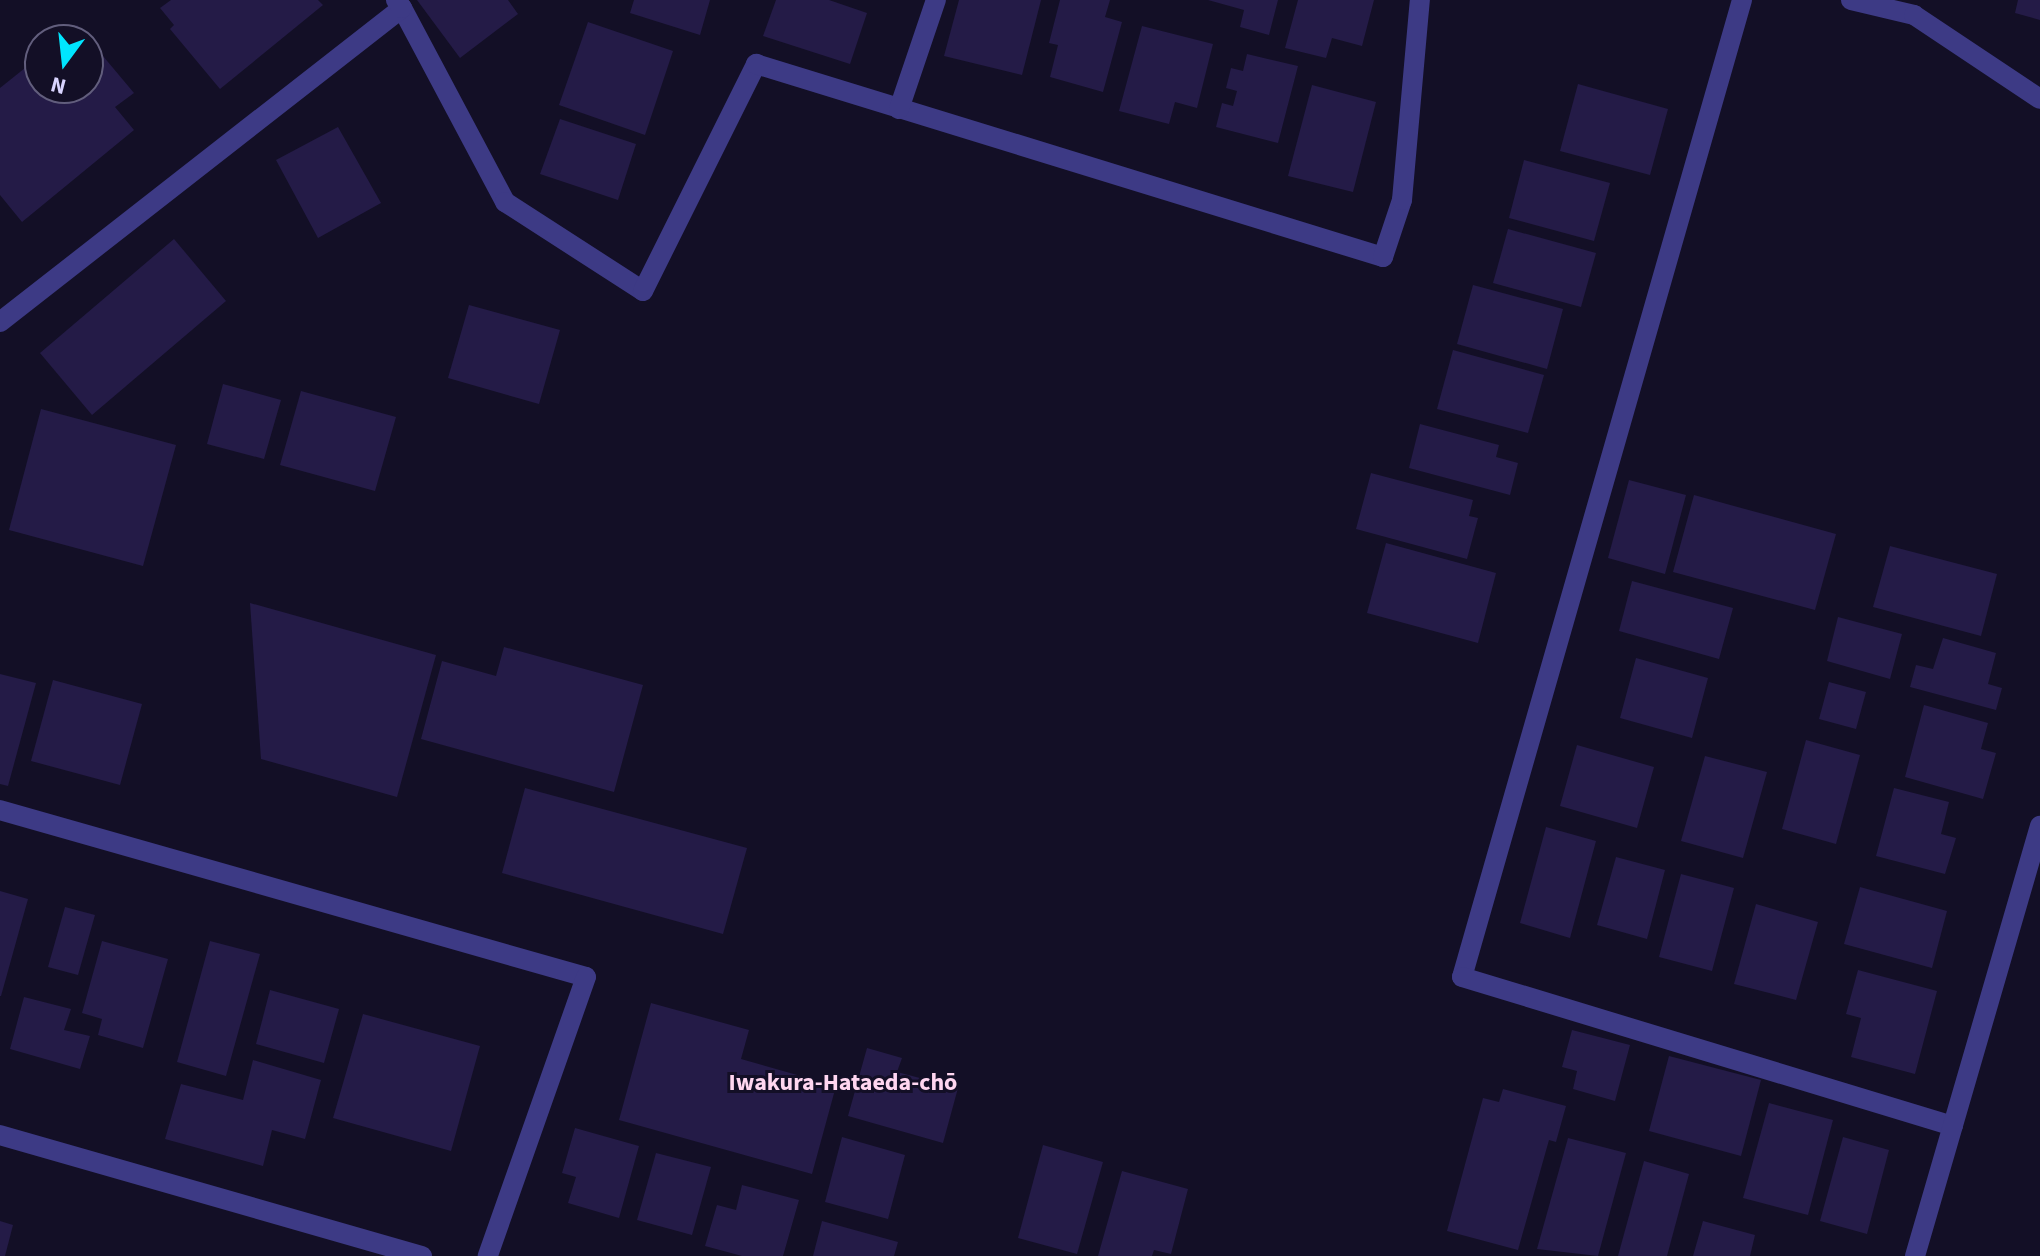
<!DOCTYPE html>
<html>
<head>
<meta charset="utf-8">
<style>
	body { margin:0 }
	#map { position:relative; width:2040px; height:1256px; overflow:hidden; background:#130f26; font-family:"Source Sans 3",sans-serif }
	div>[style] { position:absolute }
	[style*='--x'] { left:calc(var(--x)*1px); top:calc(var(--y)*1px); width:calc(var(--w)*1px); rotate:calc(var(--a)*1deg) }
	.building>* { inset:0; background:#241b47 }
	.street>* { height:20px; margin:-10px; padding:0 10px; transform-origin:10px; border-radius:10px; background:#3d3a85 }
	span { translate:-50% -50%; white-space:nowrap; text-align:center; line-height:1.15; -webkit-text-stroke:6px #130f26; paint-order:stroke }
	.neighbourhood-label { font-size:24px; color:#ffd6f0; font-weight:700 }
	.north { position:absolute; left:24px; top:24px; width:80px; height:80px; box-sizing:border-box; background:#130f26; border:2px solid #625e7d; border-radius:50%; rotate:195deg; font-size:22px; font-weight:700; line-height:32px; text-align:center; color:#d9d4ff }
	.north::after { content:''; display:block; margin:auto; width:28px; height:36px; background:#00e5ff; clip-path:polygon(50% 0,100% 100%,50% 72%,0 100%) }
</style>
</head>
<body>
<div id="map">
	<div class="building">
		<i style="clip-path:polygon(171px 0,318px 0,323px 5px,220px 89px,170px 29px,174px 25px,160px 8px)"></i>
		<i style="clip-path:polygon(417px 0,508px 0,518px 14px,460px 58px)"></i>
		<i style="clip-path:polygon(634px 0,710px 0,700px 35px,630px 13px)"></i>
		<i style="clip-path:polygon(776px 0,829px 0,867px 13px,850px 64px,763px 36px)"></i>
		<i style="clip-path:polygon(959px 0,1041px 0,1022px 75px,944px 56px)"></i>
		<i style="clip-path:polygon(1060px 0,1110px 0,1105px 17px,1122px 22px,1103px 92px,1050px 77px,1058px 45px,1049px 43px)"></i>
		<i style="clip-path:polygon(1208px 0,1278px 0,1269px 35px,1240px 27px,1244px 10px)"></i>
		<i style="clip-path:polygon(1298px 0,1374px 0,1362px 46px,1332px 38px,1326px 58px,1285px 48px)"></i>
		<i style="clip-path:polygon(2018px 0,2040px 0,2040px 20px,2015px 13px)"></i>
		<i style="clip-path:polygon(588px 22px,673px 51px,645px 135px,559px 105px)"></i>
		<i style="clip-path:polygon(77px 25px,134px 93px,115px 107px,134px 130px,22px 222px,0 195px,0 88px,40px 56px,40px 88px,88px 88px,88px 40px,59px 40px)"></i>
		<i style="clip-path:polygon(1142px 26px,1213px 44px,1197px 108px,1175px 102px,1169px 124px,1119px 111px)"></i>
		<i style="clip-path:polygon(1247px 54px,1298px 66px,1278px 143px,1216px 127px,1222px 103px,1233px 106px,1237px 91px,1226px 88px,1231px 68px,1243px 71px)"></i>
		<i style="clip-path:polygon(1578px 84px,1668px 109px,1650px 175px,1560px 151px)"></i>
		<i style="clip-path:polygon(1312px 85px,1376px 102px,1353px 192px,1288px 176px)"></i>
		<i style="clip-path:polygon(560px 119px,636px 144px,618px 200px,540px 174px)"></i>
		<i style="clip-path:polygon(338px 127px,381px 203px,318px 238px,276px 160px)"></i>
		<i style="clip-path:polygon(1524px 160px,1610px 183px,1594px 241px,1509px 218px)"></i>
		<i style="clip-path:polygon(1508px 229px,1596px 253px,1581px 307px,1493px 283px)"></i>
		<i style="clip-path:polygon(174px 239px,226px 301px,92px 415px,40px 353px)"></i>
		<i style="clip-path:polygon(1473px 285px,1563px 309px,1547px 369px,1457px 344px)"></i>
		<i style="clip-path:polygon(469px 305px,560px 330px,539px 404px,448px 378px)"></i>
		<i style="clip-path:polygon(1453px 350px,1544px 375px,1528px 433px,1437px 409px)"></i>
		<i style="clip-path:polygon(223px 384px,281px 400px,264px 459px,207px 444px)"></i>
		<i style="clip-path:polygon(301px 391px,396px 417px,375px 491px,280px 465px)"></i>
		<i style="clip-path:polygon(41px 409px,176px 445px,143px 566px,9px 530px)"></i>
		<i style="clip-path:polygon(1420px 424px,1499px 445px,1496px 457px,1518px 463px,1510px 495px,1409px 468px)"></i>
		<i style="clip-path:polygon(1371px 473px,1473px 500px,1469px 516px,1478px 518px,1467px 559px,1356px 529px)"></i>
		<i style="clip-path:polygon(1629px 480px,1686px 495px,1665px 574px,1608px 558px)"></i>
		<i style="clip-path:polygon(1694px 495px,1836px 534px,1815px 610px,1673px 572px)"></i>
		<i style="clip-path:polygon(1386px 543px,1496px 573px,1478px 643px,1367px 613px)"></i>
		<i style="clip-path:polygon(1890px 546px,1997px 574px,1981px 636px,1873px 607px)"></i>
		<i style="clip-path:polygon(1632px 581px,1733px 608px,1719px 659px,1619px 631px)"></i>
		<i style="clip-path:polygon(250px 603px,436px 655px,397px 797px,261px 759px)"></i>
		<i style="clip-path:polygon(1838px 617px,1902px 634px,1890px 679px,1827px 661px)"></i>
		<i style="clip-path:polygon(1943px 638px,1996px 653px,1988px 684px,2002px 688px,1996px 710px,1910px 687px,1916px 665px,1933px 669px)"></i>
		<i style="clip-path:polygon(504px 647px,643px 685px,614px 792px,421px 739px,442px 661px,496px 676px)"></i>
		<i style="clip-path:polygon(1636px 658px,1708px 678px,1692px 738px,1620px 718px)"></i>
		<i style="clip-path:polygon(0 674px,36px 683px,8px 786px,0 784px)"></i>
		<i style="clip-path:polygon(53px 680px,142px 704px,120px 785px,31px 761px)"></i>
		<i style="clip-path:polygon(1829px 682px,1866px 692px,1856px 729px,1819px 719px)"></i>
		<i style="clip-path:polygon(1924px 705px,1988px 723px,1981px 749px,1996px 753px,1983px 799px,1905px 777px)"></i>
		<i style="clip-path:polygon(1806px 740px,1860px 755px,1836px 844px,1782px 829px)"></i>
		<i style="clip-path:polygon(1577px 745px,1654px 767px,1637px 828px,1560px 806px)"></i>
		<i style="clip-path:polygon(1705px 756px,1767px 772px,1743px 858px,1681px 841px)"></i>
		<i style="clip-path:polygon(525px 788px,747px 848px,723px 934px,502px 873px)"></i>
		<i style="clip-path:polygon(1894px 788px,1949px 802px,1941px 834px,1956px 838px,1945px 874px,1876px 856px)"></i>
		<i style="clip-path:polygon(1546px 827px,1596px 841px,1570px 938px,1520px 923px)"></i>
		<i style="clip-path:polygon(1616px 857px,1665px 870px,1647px 939px,1597px 925px)"></i>
		<i style="clip-path:polygon(1681px 874px,1734px 888px,1712px 971px,1659px 957px)"></i>
		<i style="clip-path:polygon(1860px 887px,1947px 911px,1932px 968px,1844px 944px)"></i>
		<i style="clip-path:polygon(0 891px,28px 899px,1px 996px,0 996px)"></i>
		<i style="clip-path:polygon(1756px 904px,1818px 922px,1796px 1000px,1734px 984px)"></i>
		<i style="clip-path:polygon(65px 907px,95px 915px,78px 975px,48px 967px)"></i>
		<i style="clip-path:polygon(102px 941px,168px 959px,143px 1048px,98px 1035px,102px 1019px,82px 1013px)"></i>
		<i style="clip-path:polygon(210px 941px,260px 954px,226px 1076px,177px 1062px)"></i>
		<i style="clip-path:polygon(1858px 970px,1937px 991px,1915px 1074px,1851px 1057px,1861px 1018px,1846px 1014px)"></i>
		<i style="clip-path:polygon(270px 990px,339px 1009px,324px 1063px,256px 1044px)"></i>
		<i style="clip-path:polygon(24px 997px,71px 1009px,64px 1030px,90px 1036px,80px 1069px,10px 1049px)"></i>
		<i style="clip-path:polygon(651px 1003px,749px 1030px,741px 1059px,836px 1086px,812px 1174px,619px 1120px)"></i>
		<i style="clip-path:polygon(363px 1014px,480px 1046px,451px 1151px,333px 1118px)"></i>
		<i style="clip-path:polygon(1572px 1030px,1630px 1045px,1615px 1101px,1573px 1089px,1577px 1071px,1562px 1067px)"></i>
		<i style="clip-path:polygon(867px 1048px,902px 1058px,897px 1072px,958px 1088px,943px 1143px,848px 1116px)"></i>
		<i style="clip-path:polygon(1669px 1056px,1761px 1080px,1741px 1156px,1649px 1131px)"></i>
		<i style="clip-path:polygon(253px 1060px,321px 1080px,305px 1139px,272px 1130px,263px 1166px,165px 1139px,181px 1084px,243px 1100px)"></i>
		<i style="clip-path:polygon(1503px 1089px,1566px 1106px,1556px 1142px,1549px 1140px,1518px 1250px,1447px 1231px,1483px 1098px,1499px 1102px)"></i>
		<i style="clip-path:polygon(1769px 1103px,1833px 1120px,1808px 1215px,1743px 1198px)"></i>
		<i style="clip-path:polygon(575px 1128px,639px 1146px,619px 1218px,568px 1203px,576px 1177px,562px 1173px)"></i>
		<i style="clip-path:polygon(842px 1137px,905px 1155px,888px 1219px,825px 1202px)"></i>
		<i style="clip-path:polygon(1843px 1137px,1889px 1150px,1867px 1234px,1820px 1221px)"></i>
		<i style="clip-path:polygon(1568px 1138px,1626px 1153px,1598px 1256px,1537px 1249px)"></i>
		<i style="clip-path:polygon(1043px 1145px,1103px 1162px,1077px 1254px,1018px 1238px)"></i>
		<i style="clip-path:polygon(656px 1153px,711px 1167px,692px 1235px,637px 1220px)"></i>
		<i style="clip-path:polygon(1644px 1161px,1689px 1174px,1667px 1256px,1618px 1256px)"></i>
		<i style="clip-path:polygon(1122px 1171px,1188px 1189px,1171px 1254px,1154px 1250px,1152px 1256px,1098px 1256px)"></i>
		<i style="clip-path:polygon(742px 1185px,799px 1200px,783px 1256px,742px 1256px,705px 1246px,717px 1205px,736px 1210px)"></i>
		<i style="clip-path:polygon(0 1221px,13px 1225px,5px 1256px,0 1256px)"></i>
		<i style="clip-path:polygon(822px 1221px,898px 1242px,894px 1256px,813px 1256px)"></i>
		<i style="clip-path:polygon(1703px 1221px,1755px 1235px,1750px 1256px,1693px 1256px)"></i>
	</div>
	<div class="street">
		<i style="--x:1742;--y:0;--w:1016;--a:105.99"></i>
		<i style="--x:1462;--y:977;--w:513;--a:16.88"></i>
		<i style="--x:1851;--y:0;--w:65;--a:13.4"></i>
		<i style="--x:1914;--y:15;--w:151;--a:33.7"></i>
		<i style="--x:402;--y:8;--w:220;--a:62"></i>
		<i style="--x:505;--y:202;--w:164;--a:32.8"></i>
		<i style="--x:643;--y:291;--w:254;--a:-63.5"></i>
		<i style="--x:756;--y:64;--w:656;--a:17.11"></i>
		<i style="--x:1383;--y:257;--w:60;--a:-71.6"></i>
		<i style="--x:1402;--y:200;--w:201;--a:-84.9"></i>
		<i style="--x:899;--y:109;--w:115;--a:-71.3"></i>
		<i style="--x:0;--y:322;--w:510;--a:-37.99"></i>
		<i style="--x:402;--y:8;--w:10;--a:-127"></i>
		<i style="--x:0;--y:810;--w:609;--a:15.91"></i>
		<i style="--x:586;--y:977;--w:296;--a:109.4"></i>
		<i style="--x:0;--y:1135;--w:439;--a:16"></i>
		<i style="--x:1915;--y:1256;--w:448;--a:-73.8"></i>
	</div>
	<div class="neighbourhood-label">
		<span style="left:843px;top:1083px">Iwakura-Hataeda-chō</span>
	</div>
	<div class="north">N</div>
</div>
</body>
</html>
